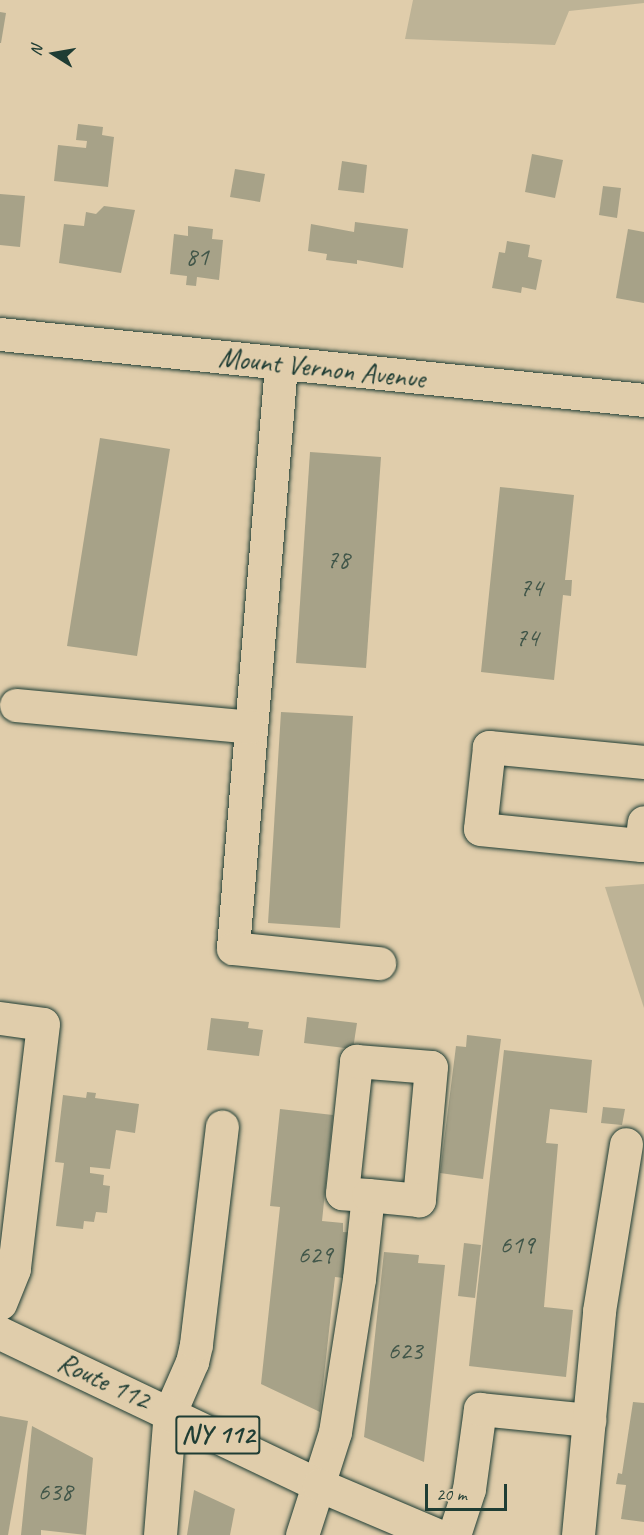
<!DOCTYPE html>
<html>
<head>
<meta charset="utf-8">
<style>
	body { margin:0 }
	#map { position:relative; width:644px; height:1535px; overflow:hidden; background:#e0cdab; font-family:Caveat,sans-serif }
	div>[style] { position:absolute }
	[style*='--x'] { left:calc(var(--x)*1px); top:calc(var(--y)*1px); width:calc(var(--w)*1px); rotate:calc(var(--a)*1deg) }
	.green>* { inset:0; background:#bdb396 }
	.building>* { inset:0; background:#a7a288 }
	.roads { filter:drop-shadow(0 0 2px #1f3d34) drop-shadow(0 0 2px #1f3d34) }
	.minor>* { height:33px; margin:-16.5px; padding:0 16.5px; transform-origin:16.5px; border-radius:16.5px; background:#e0cdab }
	.major>* { height:33px; margin:-16.5px; padding:0 16.5px; transform-origin:16.5px; border-radius:16.5px; background:#e0cdab }
	span { translate:-50% -50%; white-space:nowrap; text-align:center; line-height:1.15; -webkit-text-stroke:5px #e0cdab; paint-order:stroke }
	.number-label { font-size:26px; color:#415649 }
	.number-label span { -webkit-text-stroke-width:0 }
	.shield-label span { padding:2px 4px; background:#e0cdab; border:2px solid; border-radius:4px; -webkit-text-stroke-width:0 }
	.shield-label { font-size:27px; color:#1f3d34; font-weight:700 }
	.street-label { font-size:28px; color:#1f3d34 }
	.north { position:absolute; left:24px; top:24px; width:60px; height:60px; -webkit-text-stroke:4px #e0cdab; paint-order:stroke; rotate:281deg; font-size:16px; font-weight:700; line-height:24px; text-align:center; color:#1f3d34 }
	.north::after { content:''; display:block; margin:auto; width:21px; height:27px; background:#1f3d34; clip-path:polygon(50% 0,100% 100%,50% 72%,0 100%) }
	.scale { position:absolute; left:425px; top:1484px; width:82px; height:27px; box-sizing:border-box; border:3px solid #1f3d34; border-top:0; padding-left:8px; font-size:18px; line-height:21px; white-space:nowrap; color:#1f3d34; -webkit-text-stroke:4px #e0cdab; paint-order:stroke }
</style>
</head>
<body>
<div id="map">
	<div class="green">
		<i style="clip-path:polygon(413px 0,644px 0,644px 3px,569px 11px,555px 45px,405px 39px)"></i>
		<i style="clip-path:polygon(644px 884px,644px 1008px,605px 887px)"></i>
	</div>
	<div class="building">
		<i style="clip-path:polygon(0 12px,6px 13px,1px 43px,0 43px)"></i>
		<i style="clip-path:polygon(78px 124px,103px 127px,102px 135px,114px 137px,108px 187px,54px 181px,58px 145px,86px 148px,87px 141px,76px 140px)"></i>
		<i style="clip-path:polygon(532px 154px,563px 160px,555px 198px,525px 192px)"></i>
		<i style="clip-path:polygon(342px 161px,367px 165px,364px 193px,338px 190px)"></i>
		<i style="clip-path:polygon(235px 169px,265px 174px,260px 202px,230px 197px)"></i>
		<i style="clip-path:polygon(603px 186px,621px 188px,617px 218px,599px 215px)"></i>
		<i style="clip-path:polygon(0 194px,25px 196px,20px 247px,0 245px)"></i>
		<i style="clip-path:polygon(104px 206px,135px 210px,121px 273px,59px 263px,64px 224px,84px 226px,86px 212px,96px 214px)"></i>
		<i style="clip-path:polygon(355px 222px,408px 229px,403px 268px,357px 260px,357px 264px,326px 260px,327px 254px,308px 251px,311px 224px,354px 232px)"></i>
		<i style="clip-path:polygon(188px 226px,213px 229px,212px 239px,223px 240px,219px 280px,197px 277px,196px 286px,186px 285px,187px 276px,170px 274px,174px 234px,188px 236px)"></i>
		<i style="clip-path:polygon(628px 229px,644px 232px,644px 303px,616px 298px)"></i>
		<i style="clip-path:polygon(507px 241px,530px 245px,528px 257px,542px 260px,536px 290px,522px 287px,521px 293px,492px 288px,499px 252px,505px 253px)"></i>
		<i style="clip-path:polygon(100px 438px,170px 449px,137px 656px,67px 646px)"></i>
		<i style="clip-path:polygon(310px 452px,381px 457px,366px 668px,296px 663px)"></i>
		<i style="clip-path:polygon(500px 487px,574px 495px,565px 580px,572px 580px,571px 596px,563px 595px,554px 680px,481px 672px)"></i>
		<i style="clip-path:polygon(281px 712px,353px 716px,340px 928px,268px 923px)"></i>
		<i style="clip-path:polygon(307px 1017px,357px 1023px,353px 1049px,304px 1043px)"></i>
		<i style="clip-path:polygon(211px 1018px,249px 1022px,248px 1028px,263px 1030px,259px 1056px,207px 1050px)"></i>
		<i style="clip-path:polygon(467px 1035px,501px 1039px,483px 1179px,440px 1173px,456px 1046px,466px 1047px)"></i>
		<i style="clip-path:polygon(504px 1050px,592px 1060px,587px 1113px,550px 1109px,546px 1143px,558px 1144px,544px 1307px,573px 1310px,566px 1377px,469px 1366px)"></i>
		<i style="clip-path:polygon(87px 1092px,96px 1093px,95px 1098px,139px 1104px,135px 1133px,116px 1130px,110px 1169px,90px 1167px,90px 1173px,104px 1175px,103px 1185px,110px 1186px,107px 1213px,96px 1212px,94px 1222px,84px 1221px,83px 1229px,56px 1226px,64px 1163px,55px 1162px,63px 1095px,86px 1098px)"></i>
		<i style="clip-path:polygon(603px 1107px,625px 1109px,622px 1125px,601px 1123px)"></i>
		<i style="clip-path:polygon(280px 1109px,333px 1115px,322px 1221px,343px 1223px,343px 1232px,358px 1233px,353px 1279px,335px 1277px,320px 1412px,261px 1384px,280px 1207px,270px 1206px)"></i>
		<i style="clip-path:polygon(464px 1243px,481px 1245px,475px 1298px,458px 1296px)"></i>
		<i style="clip-path:polygon(384px 1252px,419px 1255px,418px 1263px,445px 1265px,424px 1462px,364px 1437px)"></i>
		<i style="clip-path:polygon(633px 1402px,644px 1403px,644px 1522px,621px 1519px,626px 1485px,616px 1484px,618px 1473px,622px 1474px)"></i>
		<i style="clip-path:polygon(0 1416px,28px 1421px,8px 1535px,0 1535px)"></i>
		<i style="clip-path:polygon(32px 1426px,93px 1458px,86px 1535px,41px 1530px,41px 1535px,21px 1535px)"></i>
		<i style="clip-path:polygon(194px 1490px,235px 1509px,230px 1535px,187px 1535px)"></i>
	</div>
	<div class="roads">
		<div class="minor">
			<i style="--x:0;--y:334;--w:647;--a:5.85"></i>
			<i style="--x:281;--y:365;--w:585;--a:94.71"></i>
			<i style="--x:233;--y:948;--w:147;--a:5.9"></i>
			<i style="--x:16;--y:705;--w:236;--a:5.3"></i>
			<i style="--x:644;--y:762;--w:156;--a:-174.5"></i>
			<i style="--x:489;--y:747;--w:82;--a:96.3"></i>
			<i style="--x:480;--y:829;--w:162;--a:5.7"></i>
			<i style="--x:641;--y:845;--w:23;--a:-83"></i>
			<i style="--x:0;--y:1018;--w:43;--a:7.9"></i>
			<i style="--x:43;--y:1024;--w:247;--a:96.8"></i>
			<i style="--x:14;--y:1269;--w:37;--a:112"></i>
			<i style="--x:160;--y:1535;--w:123;--a:-85.4"></i>
			<i style="--x:170;--y:1412;--w:55;--a:-66.3"></i>
			<i style="--x:192;--y:1362;--w:18;--a:-77"></i>
			<i style="--x:196;--y:1344;--w:219;--a:-83.2"></i>
			<i style="--x:302;--y:1535;--w:108;--a:-72.2"></i>
			<i style="--x:335;--y:1432;--w:155;--a:-81.1"></i>
			<i style="--x:359;--y:1279;--w:84;--a:-83.9"></i>
			<i style="--x:368;--y:1195;--w:26;--a:-176"></i>
			<i style="--x:342;--y:1193;--w:133;--a:-83.9"></i>
			<i style="--x:356;--y:1061;--w:75;--a:4.6"></i>
			<i style="--x:431;--y:1067;--w:134;--a:95.2"></i>
			<i style="--x:419;--y:1200;--w:51;--a:-174.4"></i>
			<i style="--x:454;--y:1535;--w:48;--a:-71.9"></i>
			<i style="--x:469;--y:1489;--w:81;--a:-82.2"></i>
			<i style="--x:480;--y:1409;--w:110;--a:5.8"></i>
			<i style="--x:578;--y:1535;--w:225;--a:-84.6"></i>
			<i style="--x:599;--y:1311;--w:169;--a:-80.8"></i>
		</div>
		<div class="major">
			<i style="--x:0;--y:1333;--w:353;--a:25.5"></i>
			<i style="--x:319;--y:1485;--w:128;--a:23"></i>
		</div>
	</div>
	<div class="number-label">
		<span style="left:197px;top:257px">81</span>
		<span style="left:338px;top:560px">78</span>
		<span style="left:531px;top:588px">74</span>
		<span style="left:527px;top:638px">74</span>
		<span style="left:517px;top:1245px">619</span>
		<span style="left:315px;top:1255px">629</span>
		<span style="left:405px;top:1351px">623</span>
		<span style="left:55px;top:1492px">638</span>
	</div>
	<div class="shield-label">
		<span style="left:218px;top:1435px">NY 112</span>
	</div>
	<div class="street-label">
		<span style="left:322px;top:368px;rotate:6deg">Mount Vernon Avenue</span>
		<span style="left:104px;top:1381px;rotate:25deg">Route 112</span>
	</div>
	<div class="north">N</div>
	<div class="scale">20 m</div>
</div>
</body>
</html>
